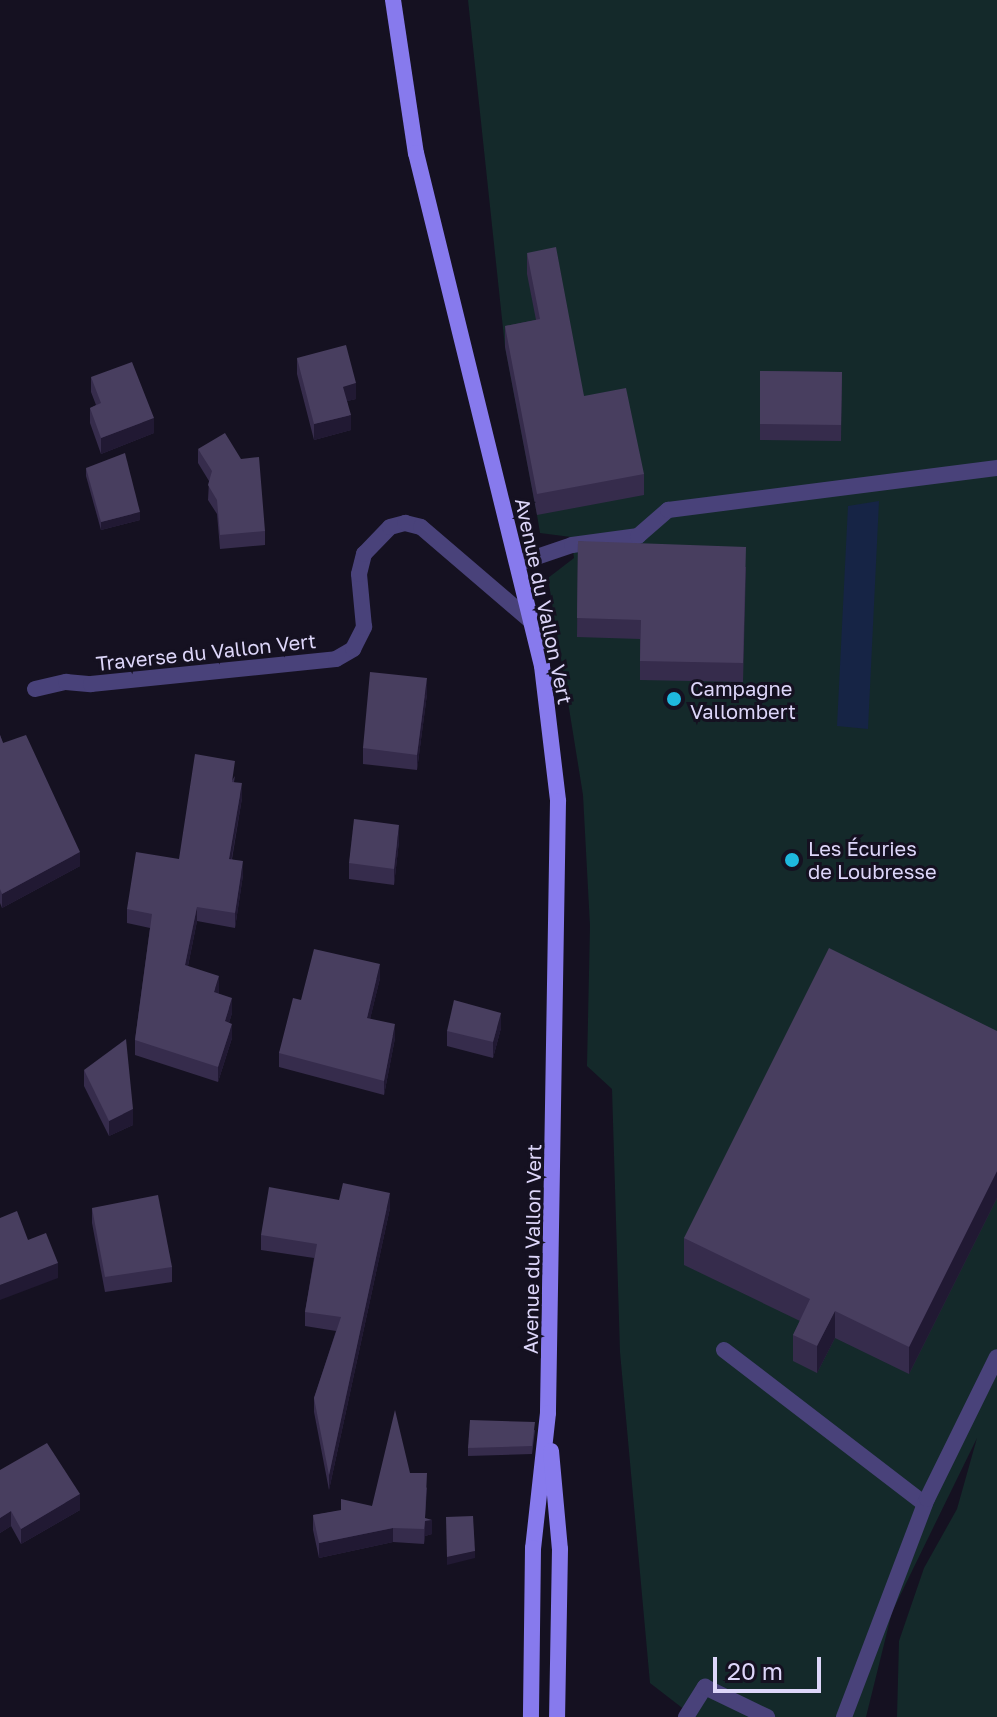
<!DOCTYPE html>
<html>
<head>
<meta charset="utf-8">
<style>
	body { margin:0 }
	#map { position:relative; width:997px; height:1717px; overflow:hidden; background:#151121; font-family:"Golos Text",sans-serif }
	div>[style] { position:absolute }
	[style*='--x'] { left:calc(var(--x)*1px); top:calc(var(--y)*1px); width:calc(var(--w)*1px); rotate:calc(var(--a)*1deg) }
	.green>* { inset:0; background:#14292a }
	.water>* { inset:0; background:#162445 }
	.service>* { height:16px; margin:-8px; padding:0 8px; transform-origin:8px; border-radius:8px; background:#49427a }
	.minor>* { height:16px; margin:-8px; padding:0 8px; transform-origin:8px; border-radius:8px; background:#49427a }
	.secondary>* { height:16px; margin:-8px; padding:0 8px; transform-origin:8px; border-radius:8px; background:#877aed }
	.wall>* { inset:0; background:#362c4c }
	.shaded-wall>* { inset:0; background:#211933 }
	.building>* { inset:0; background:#483e5f }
	.dots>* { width:22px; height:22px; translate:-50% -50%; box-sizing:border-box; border:4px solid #151121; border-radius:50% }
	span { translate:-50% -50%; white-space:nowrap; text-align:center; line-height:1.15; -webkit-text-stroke:6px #151121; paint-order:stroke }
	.street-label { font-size:20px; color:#ddd6f9 }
	.poi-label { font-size:20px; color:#ddd6f9 }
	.left { translate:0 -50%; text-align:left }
	.scale { position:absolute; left:713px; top:1657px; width:108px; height:36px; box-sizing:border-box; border:4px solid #ddd6f9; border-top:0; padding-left:10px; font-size:24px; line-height:28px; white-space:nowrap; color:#ddd6f9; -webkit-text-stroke:6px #151121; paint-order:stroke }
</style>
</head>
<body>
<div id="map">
	<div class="green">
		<i style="clip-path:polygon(468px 0,997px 0,997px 1717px,897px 1717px,899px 1641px,924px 1568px,957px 1509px,977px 1438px,892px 1612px,866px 1717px,694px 1717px,650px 1683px,620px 1352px,612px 1089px,587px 1066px,590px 926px,583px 795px,548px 578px,574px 558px,571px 537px,540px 533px,537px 515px,505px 347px)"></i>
	</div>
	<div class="water">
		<i style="clip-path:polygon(879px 501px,868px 729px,837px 726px,848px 506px)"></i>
	</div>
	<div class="service">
		<i style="--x:519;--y:563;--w:56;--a:-18.8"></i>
		<i style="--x:572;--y:545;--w:67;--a:-7.8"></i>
		<i style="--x:638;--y:536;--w:40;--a:-41"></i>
		<i style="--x:668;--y:510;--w:332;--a:-7.3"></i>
		<i style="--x:724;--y:1350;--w:253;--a:37.5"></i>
		<i style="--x:686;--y:1717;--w:36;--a:-58"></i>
		<i style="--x:705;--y:1687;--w:69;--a:25.8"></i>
		<i style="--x:844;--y:1717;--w:233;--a:-69.2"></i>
		<i style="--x:927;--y:1499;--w:158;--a:-63.8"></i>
	</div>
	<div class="minor">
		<i style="--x:35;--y:689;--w:32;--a:-13"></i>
		<i style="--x:66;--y:682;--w:25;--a:5"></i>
		<i style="--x:91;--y:684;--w:246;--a:-5.8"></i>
		<i style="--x:336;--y:659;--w:20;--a:-30"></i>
		<i style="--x:353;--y:649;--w:25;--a:-63"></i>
		<i style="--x:364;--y:627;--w:53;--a:-95.4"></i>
		<i style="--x:359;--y:574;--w:21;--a:-76"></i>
		<i style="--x:364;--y:554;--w:37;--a:-46"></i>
		<i style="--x:390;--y:527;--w:16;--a:-15"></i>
		<i style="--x:405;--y:523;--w:16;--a:14"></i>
		<i style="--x:421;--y:527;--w:146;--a:40.6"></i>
	</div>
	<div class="secondary">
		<i style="--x:393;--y:0;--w:155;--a:81.5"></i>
		<i style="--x:416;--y:153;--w:528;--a:76.2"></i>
		<i style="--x:542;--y:666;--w:136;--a:83.2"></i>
		<i style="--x:558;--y:801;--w:612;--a:90.94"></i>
		<i style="--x:548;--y:1413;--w:136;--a:96.3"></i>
		<i style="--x:533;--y:1548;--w:169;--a:90.7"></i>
		<i style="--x:551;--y:1451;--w:98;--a:84.8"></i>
		<i style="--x:560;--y:1549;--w:168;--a:91"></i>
	</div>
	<div class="wall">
		<i style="clip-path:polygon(527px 253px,584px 396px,644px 474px,644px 495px,537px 515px,505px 347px,505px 326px,536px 320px,527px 274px)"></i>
		<i style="clip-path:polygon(297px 358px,356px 399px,347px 401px,351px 430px,314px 440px,297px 374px)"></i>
		<i style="clip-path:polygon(760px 371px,842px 372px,841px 441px,760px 440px)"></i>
		<i style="clip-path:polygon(91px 377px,154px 433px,101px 454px,90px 423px,90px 408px,96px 405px,91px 392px)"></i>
		<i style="clip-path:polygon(198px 449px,265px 531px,265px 545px,220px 549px,217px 514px,208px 500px,209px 481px,198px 463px)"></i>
		<i style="clip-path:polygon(86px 468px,140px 520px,101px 530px,86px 476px)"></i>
		<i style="clip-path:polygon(578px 541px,746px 567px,743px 682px,640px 680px,640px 639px,577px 637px)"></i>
		<i style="clip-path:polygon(427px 694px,417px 770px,363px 764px,363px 748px)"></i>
		<i style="clip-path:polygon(0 735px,3px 743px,80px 866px,2px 908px,0 903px)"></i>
		<i style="clip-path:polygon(235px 776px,234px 782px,242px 798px,232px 859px,243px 875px,235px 928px,197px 921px,188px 966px,219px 991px,218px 994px,232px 1013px,229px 1023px,232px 1038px,218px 1082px,135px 1055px,135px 1040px,150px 928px,127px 923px,127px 909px,179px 859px)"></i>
		<i style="clip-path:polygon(399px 841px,394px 885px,349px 879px,349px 863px)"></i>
		<i style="clip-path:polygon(380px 978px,370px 1019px,395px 1038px,384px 1095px,279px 1067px,279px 1053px,301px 1000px)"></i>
		<i style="clip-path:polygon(501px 1028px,493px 1058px,447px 1046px,447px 1031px)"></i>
		<i style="clip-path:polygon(997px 1031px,997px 1198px,909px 1374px,835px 1338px,817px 1373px,793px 1361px,793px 1335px,800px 1321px,684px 1265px,684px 1238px)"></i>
		<i style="clip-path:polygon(84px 1070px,133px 1125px,109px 1136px,84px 1086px)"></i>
		<i style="clip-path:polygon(92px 1208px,172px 1267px,172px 1282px,105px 1292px,92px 1223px)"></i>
		<i style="clip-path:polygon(390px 1208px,329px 1490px,314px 1412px,314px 1398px,336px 1331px,305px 1326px,305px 1312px,314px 1258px,261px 1250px,261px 1235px)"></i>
		<i style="clip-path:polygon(535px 1430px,532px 1454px,468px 1456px,468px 1448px)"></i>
		<i style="clip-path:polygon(0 1470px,80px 1510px,21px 1544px,11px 1526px,0 1533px)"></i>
		<i style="clip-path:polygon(410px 1473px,427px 1488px,425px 1518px,432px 1534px,425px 1536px,424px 1544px,393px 1542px,319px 1558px,313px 1530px,313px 1515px,372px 1506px)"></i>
	</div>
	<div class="shaded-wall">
		<i style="clip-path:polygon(356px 383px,356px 399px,343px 402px,343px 387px)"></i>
		<i style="clip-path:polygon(351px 415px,351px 430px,314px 440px,314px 424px)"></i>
		<i style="clip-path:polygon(154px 418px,154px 433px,101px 454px,101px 438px)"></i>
		<i style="clip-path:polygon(140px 512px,140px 520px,101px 530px,101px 522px)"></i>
		<i style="clip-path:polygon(427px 678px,427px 694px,417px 770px,417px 755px)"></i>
		<i style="clip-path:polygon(242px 783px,242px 798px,229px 873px,229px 859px)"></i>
		<i style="clip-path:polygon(399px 825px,399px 841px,394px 885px,394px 869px)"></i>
		<i style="clip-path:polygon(80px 852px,80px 866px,2px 908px,2px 894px)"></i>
		<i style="clip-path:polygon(243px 861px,243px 875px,235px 928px,235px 913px)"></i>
		<i style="clip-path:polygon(197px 907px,197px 921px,185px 980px,185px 965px)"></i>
		<i style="clip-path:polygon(380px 964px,380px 978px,367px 1032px,367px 1018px)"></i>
		<i style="clip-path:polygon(219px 976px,219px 991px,214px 1007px,214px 992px)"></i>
		<i style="clip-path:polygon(232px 998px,232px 1013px,225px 1036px,225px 1021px)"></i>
		<i style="clip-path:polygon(501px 1013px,501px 1028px,493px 1058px,493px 1042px)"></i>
		<i style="clip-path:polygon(232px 1024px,232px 1038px,218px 1082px,218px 1067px)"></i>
		<i style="clip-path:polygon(395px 1024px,395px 1038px,384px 1095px,384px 1081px)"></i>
		<i style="clip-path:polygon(133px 1109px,133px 1125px,109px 1136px,109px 1121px)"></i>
		<i style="clip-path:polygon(997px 1171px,997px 1198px,909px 1374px,909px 1347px)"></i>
		<i style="clip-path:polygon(390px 1193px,390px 1208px,329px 1490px,329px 1475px)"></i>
		<i style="clip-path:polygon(58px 1263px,58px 1278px,0 1300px,0 1285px)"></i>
		<i style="clip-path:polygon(835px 1311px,835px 1338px,817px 1373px,817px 1346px)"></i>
		<i style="clip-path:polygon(427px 1473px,425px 1521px,432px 1520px,432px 1534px,425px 1536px,424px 1544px)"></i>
		<i style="clip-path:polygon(80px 1494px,80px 1510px,21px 1544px,21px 1529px)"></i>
		<i style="clip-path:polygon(11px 1511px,11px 1526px,0 1533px,0 1518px)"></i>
		<i style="clip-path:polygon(393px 1528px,393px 1542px,319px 1558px,319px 1543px)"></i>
		<i style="clip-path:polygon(475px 1551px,475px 1558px,447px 1565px,447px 1557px)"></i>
	</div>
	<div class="building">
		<i style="clip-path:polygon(556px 247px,584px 396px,626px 388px,644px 474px,537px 494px,505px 326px,540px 319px,527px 253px)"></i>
		<i style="clip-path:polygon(346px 345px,356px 383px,343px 387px,351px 415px,314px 424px,297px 358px)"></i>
		<i style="clip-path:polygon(132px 362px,154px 418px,101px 438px,90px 408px,101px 403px,91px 377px)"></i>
		<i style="clip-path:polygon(760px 371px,842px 372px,841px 425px,760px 424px)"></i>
		<i style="clip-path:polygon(225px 433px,241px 459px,259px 457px,265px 531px,220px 535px,217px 500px,208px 485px,212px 471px,198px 449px)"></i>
		<i style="clip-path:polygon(125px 453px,140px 512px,101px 522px,86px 468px)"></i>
		<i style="clip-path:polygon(578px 541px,746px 547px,743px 663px,640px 661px,641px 620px,577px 618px)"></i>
		<i style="clip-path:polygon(370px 672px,427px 678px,417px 755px,363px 748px)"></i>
		<i style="clip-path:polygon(0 735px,3px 743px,26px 735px,80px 852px,2px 894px,0 889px)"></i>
		<i style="clip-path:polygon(195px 754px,235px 761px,232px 782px,242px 783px,229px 859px,243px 861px,235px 913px,197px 907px,185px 965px,219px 976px,214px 992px,232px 998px,225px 1021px,232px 1024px,218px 1067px,135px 1040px,152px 914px,127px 909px,136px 852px,179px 859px)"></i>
		<i style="clip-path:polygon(354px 819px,399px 825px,394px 869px,349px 863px)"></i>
		<i style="clip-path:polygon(829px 948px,997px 1031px,997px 1171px,909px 1347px,835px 1311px,817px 1346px,793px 1335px,810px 1299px,684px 1238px)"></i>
		<i style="clip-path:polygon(314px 949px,380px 964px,367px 1018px,395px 1024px,384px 1081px,279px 1053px,293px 998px,301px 1000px)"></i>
		<i style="clip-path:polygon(454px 1000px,501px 1013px,493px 1042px,447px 1031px)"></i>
		<i style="clip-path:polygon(126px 1039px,133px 1109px,109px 1121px,84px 1070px)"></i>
		<i style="clip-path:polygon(343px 1183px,390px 1193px,329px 1475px,314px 1398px,341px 1317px,305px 1312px,317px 1244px,261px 1235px,269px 1187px,339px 1200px)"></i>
		<i style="clip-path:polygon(158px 1195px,172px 1267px,105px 1277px,92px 1208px)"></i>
		<i style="clip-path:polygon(17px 1211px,28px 1240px,46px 1233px,58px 1263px,0 1285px,0 1218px)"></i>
		<i style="clip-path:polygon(395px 1410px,410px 1473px,427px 1473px,425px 1518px,432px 1520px,425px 1521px,424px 1529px,393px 1528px,319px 1543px,313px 1515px,341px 1510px,341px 1499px,372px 1506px)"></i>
		<i style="clip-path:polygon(470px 1420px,535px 1422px,532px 1446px,468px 1448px)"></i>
		<i style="clip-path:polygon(47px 1443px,80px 1494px,21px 1529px,11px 1511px,0 1518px,0 1470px)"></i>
		<i style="clip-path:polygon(473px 1516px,475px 1551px,447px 1557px,446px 1517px)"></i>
	</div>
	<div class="dots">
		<i style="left:674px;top:699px;background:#1eb8de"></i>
		<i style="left:792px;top:860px;background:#1eb8de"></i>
	</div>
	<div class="street-label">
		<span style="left:544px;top:601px;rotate:78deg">Avenue du Vallon Vert</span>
		<span style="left:206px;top:652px;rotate:-6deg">Traverse du Vallon Vert</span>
		<span style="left:532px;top:1249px;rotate:-89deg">Avenue du Vallon Vert</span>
	</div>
	<div class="poi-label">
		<span class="left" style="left:690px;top:700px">Campagne<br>Vallombert</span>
		<span class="left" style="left:808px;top:860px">Les Écuries<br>de Loubresse</span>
	</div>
	<div class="scale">20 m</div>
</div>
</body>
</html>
